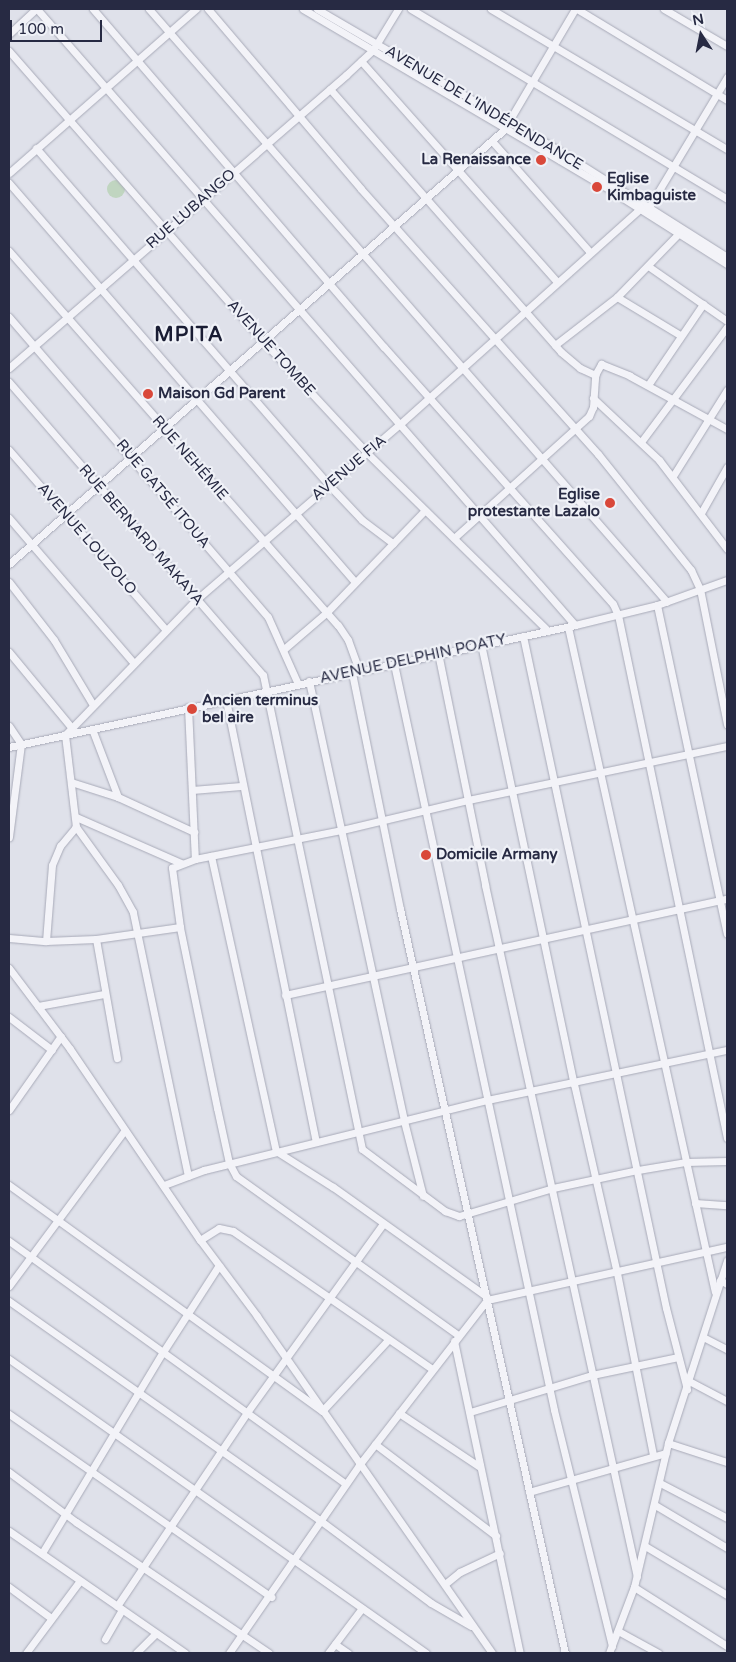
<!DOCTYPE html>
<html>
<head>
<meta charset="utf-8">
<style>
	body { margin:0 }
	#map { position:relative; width:736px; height:1662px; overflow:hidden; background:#dfe1ea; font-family:"Varela Round",sans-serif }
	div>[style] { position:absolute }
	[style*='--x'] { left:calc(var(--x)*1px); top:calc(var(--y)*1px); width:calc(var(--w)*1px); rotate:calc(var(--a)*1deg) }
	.green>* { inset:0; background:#c0d5c0 }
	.round { border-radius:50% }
	.roads { filter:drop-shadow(0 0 1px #a8aab8) drop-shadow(0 0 1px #a8aab8) }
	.minor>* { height:7px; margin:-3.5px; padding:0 3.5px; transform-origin:3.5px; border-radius:3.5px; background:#f3f3f8 }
	.dots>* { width:14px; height:14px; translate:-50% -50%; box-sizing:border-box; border:2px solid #eff1f7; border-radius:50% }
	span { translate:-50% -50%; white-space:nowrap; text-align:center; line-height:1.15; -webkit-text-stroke:4.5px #eff1f7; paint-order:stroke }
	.street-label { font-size:15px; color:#272a43 }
	.poi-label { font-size:15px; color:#272a43; font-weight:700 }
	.right { translate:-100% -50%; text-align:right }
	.left { translate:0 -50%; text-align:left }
	.district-label { font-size:20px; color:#191c33; font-weight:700; letter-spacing:1px }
	.frame { position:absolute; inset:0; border:10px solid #272a43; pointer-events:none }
	.north { position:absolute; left:676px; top:10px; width:50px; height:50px; -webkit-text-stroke:4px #eff1f7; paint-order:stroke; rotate:349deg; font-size:14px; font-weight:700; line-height:20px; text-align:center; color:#272a43 }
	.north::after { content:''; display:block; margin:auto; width:18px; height:22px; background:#272a43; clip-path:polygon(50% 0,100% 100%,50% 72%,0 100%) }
	.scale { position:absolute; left:10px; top:20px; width:92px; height:22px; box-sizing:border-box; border:2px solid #272a43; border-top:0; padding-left:6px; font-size:15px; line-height:18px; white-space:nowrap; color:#272a43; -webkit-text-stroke:4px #eff1f7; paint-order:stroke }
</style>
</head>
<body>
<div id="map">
	<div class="green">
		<i class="round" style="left:107px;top:180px;width:18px;height:18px"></i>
	</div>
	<div class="roads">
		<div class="minor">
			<i style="--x:37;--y:9;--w:818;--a:48.87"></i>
			<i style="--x:93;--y:9;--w:446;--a:49.3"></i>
			<i style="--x:384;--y:347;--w:344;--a:48.3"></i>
			<i style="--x:613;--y:604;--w:12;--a:66"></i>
			<i style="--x:618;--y:615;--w:534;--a:78.23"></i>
			<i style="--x:149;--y:9;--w:787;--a:48.86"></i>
			<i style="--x:208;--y:9;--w:236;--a:49.6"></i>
			<i style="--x:361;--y:189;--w:356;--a:48.2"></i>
			<i style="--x:598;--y:454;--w:149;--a:51.3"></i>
			<i style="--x:691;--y:570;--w:21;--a:65"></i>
			<i style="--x:700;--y:589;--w:138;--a:78.7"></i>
			<i style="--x:303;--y:9;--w:349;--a:30.5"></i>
			<i style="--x:604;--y:186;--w:146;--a:32.4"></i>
			<i style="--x:317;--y:9;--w:279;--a:30.3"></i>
			<i style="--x:558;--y:150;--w:200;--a:32.3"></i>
			<i style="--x:411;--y:9;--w:369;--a:31"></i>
			<i style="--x:491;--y:9;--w:274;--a:30.7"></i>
			<i style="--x:577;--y:9;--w:175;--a:31.2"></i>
			<i style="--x:664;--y:9;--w:73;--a:30.4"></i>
			<i style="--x:9;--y:34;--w:37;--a:-43"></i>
			<i style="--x:9;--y:51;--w:386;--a:48.8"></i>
			<i style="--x:263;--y:341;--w:153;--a:47.1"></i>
			<i style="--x:367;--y:453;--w:254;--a:44.5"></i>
			<i style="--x:361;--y:61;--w:295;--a:48.4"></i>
			<i style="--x:330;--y:89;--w:350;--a:48.7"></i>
			<i style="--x:561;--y:352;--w:25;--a:40"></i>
			<i style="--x:580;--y:368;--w:17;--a:25"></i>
			<i style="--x:509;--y:121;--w:130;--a:-59.5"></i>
			<i style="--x:492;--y:141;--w:148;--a:48.6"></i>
			<i style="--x:36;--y:148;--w:447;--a:49"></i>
			<i style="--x:329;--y:485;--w:48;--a:46.7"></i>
			<i style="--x:362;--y:520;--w:39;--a:37"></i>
			<i style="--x:9;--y:173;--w:249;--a:-41.3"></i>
			<i style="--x:9;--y:183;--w:528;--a:49.07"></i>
			<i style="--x:649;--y:207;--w:152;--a:-59"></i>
			<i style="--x:9;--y:251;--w:498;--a:48.7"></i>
			<i style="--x:338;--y:625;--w:18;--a:56"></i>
			<i style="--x:348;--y:640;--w:33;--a:70"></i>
			<i style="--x:648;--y:266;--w:96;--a:34.8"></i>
			<i style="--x:617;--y:297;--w:74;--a:31.1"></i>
			<i style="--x:9;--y:317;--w:396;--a:49.2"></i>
			<i style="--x:268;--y:617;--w:73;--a:65.9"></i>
			<i style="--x:555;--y:345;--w:78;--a:-37.7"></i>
			<i style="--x:617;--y:297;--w:89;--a:-45.9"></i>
			<i style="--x:9;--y:368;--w:447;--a:-41"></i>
			<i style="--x:346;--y:75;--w:37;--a:-43"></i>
			<i style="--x:373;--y:50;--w:48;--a:-58.6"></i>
			<i style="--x:9;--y:382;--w:388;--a:49.1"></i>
			<i style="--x:263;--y:675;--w:484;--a:78.2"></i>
			<i style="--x:362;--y:1149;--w:104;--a:36.8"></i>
			<i style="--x:445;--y:1211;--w:15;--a:20"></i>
			<i style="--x:459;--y:1216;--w:98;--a:-16.6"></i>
			<i style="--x:553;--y:1188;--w:87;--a:-12"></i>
			<i style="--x:638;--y:1170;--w:49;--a:-9.5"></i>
			<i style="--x:686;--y:1162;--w:41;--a:-1.4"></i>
			<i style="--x:648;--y:385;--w:98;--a:-55.8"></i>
			<i style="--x:593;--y:398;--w:91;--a:43.2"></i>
			<i style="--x:659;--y:460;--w:112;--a:52.6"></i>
			<i style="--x:641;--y:442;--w:144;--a:-53.2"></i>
			<i style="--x:9;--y:450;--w:237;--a:48.9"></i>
			<i style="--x:673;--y:476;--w:102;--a:-57.9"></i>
			<i style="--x:701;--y:513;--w:53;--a:-60.5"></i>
			<i style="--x:9;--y:518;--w:190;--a:49.3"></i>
			<i style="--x:454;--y:538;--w:182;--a:-42.1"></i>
			<i style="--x:589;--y:416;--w:10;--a:-66"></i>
			<i style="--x:593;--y:407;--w:32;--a:-86"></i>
			<i style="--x:595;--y:375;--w:13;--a:-61"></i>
			<i style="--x:601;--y:364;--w:31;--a:22"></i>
			<i style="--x:630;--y:376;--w:111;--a:28.7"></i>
			<i style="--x:9;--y:564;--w:661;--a:-41.26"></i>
			<i style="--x:9;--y:582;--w:73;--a:52.2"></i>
			<i style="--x:54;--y:640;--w:76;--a:59"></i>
			<i style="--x:657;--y:605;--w:336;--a:78"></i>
			<i style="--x:568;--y:627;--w:681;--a:77.54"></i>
			<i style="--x:523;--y:636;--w:687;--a:77.99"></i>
			<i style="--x:666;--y:1308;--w:84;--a:75.5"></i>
			<i style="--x:481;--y:644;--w:450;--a:78.1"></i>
			<i style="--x:574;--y:1084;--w:194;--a:77.2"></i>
			<i style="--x:617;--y:1273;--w:186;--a:78.8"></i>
			<i style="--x:284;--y:649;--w:57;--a:-40.7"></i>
			<i style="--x:327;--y:612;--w:141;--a:-46.1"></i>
			<i style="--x:9;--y:652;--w:97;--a:50.4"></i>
			<i style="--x:438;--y:653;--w:237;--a:78.5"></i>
			<i style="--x:485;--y:885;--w:708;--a:77.61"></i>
			<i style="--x:394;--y:664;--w:763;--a:77.89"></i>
			<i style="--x:554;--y:1410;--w:243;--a:76.2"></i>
			<i style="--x:352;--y:673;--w:241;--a:78.5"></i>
			<i style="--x:400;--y:909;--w:762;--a:77.5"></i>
			<i style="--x:309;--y:681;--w:450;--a:77.8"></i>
			<i style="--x:404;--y:1121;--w:77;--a:75.8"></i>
			<i style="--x:226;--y:700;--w:451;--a:78.5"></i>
			<i style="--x:188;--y:707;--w:152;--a:87.4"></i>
			<i style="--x:9;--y:726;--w:22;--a:56"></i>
			<i style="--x:21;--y:744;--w:94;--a:97.4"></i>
			<i style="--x:92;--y:729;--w:73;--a:69.1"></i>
			<i style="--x:9;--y:747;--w:579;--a:-12.16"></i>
			<i style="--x:575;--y:625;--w:84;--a:-13.7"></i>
			<i style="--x:657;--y:605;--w:74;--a:-19.7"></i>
			<i style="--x:71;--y:782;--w:49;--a:17.7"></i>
			<i style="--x:118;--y:797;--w:84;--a:24.7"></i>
			<i style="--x:192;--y:790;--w:49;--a:-4.7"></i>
			<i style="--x:76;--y:817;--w:115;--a:23.7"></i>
			<i style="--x:211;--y:856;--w:302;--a:77.6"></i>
			<i style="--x:276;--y:1151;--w:67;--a:32.3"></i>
			<i style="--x:333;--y:1187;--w:188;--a:35.5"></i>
			<i style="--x:9;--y:938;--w:37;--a:5"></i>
			<i style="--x:46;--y:941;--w:50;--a:-2.3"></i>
			<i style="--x:96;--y:939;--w:85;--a:-8.1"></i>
			<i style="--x:96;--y:939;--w:121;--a:80"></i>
			<i style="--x:46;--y:941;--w:76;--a:-85.5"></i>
			<i style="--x:52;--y:865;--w:21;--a:-67"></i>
			<i style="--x:60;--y:846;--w:25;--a:-50"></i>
			<i style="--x:9;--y:968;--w:101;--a:53"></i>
			<i style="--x:70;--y:1049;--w:231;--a:55.8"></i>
			<i style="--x:200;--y:1240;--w:95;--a:53.1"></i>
			<i style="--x:257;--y:1316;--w:411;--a:55.1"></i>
			<i style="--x:285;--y:995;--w:452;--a:-12.3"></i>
			<i style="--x:38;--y:1006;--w:67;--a:-10.3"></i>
			<i style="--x:9;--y:1017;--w:54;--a:37.5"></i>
			<i style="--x:9;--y:1110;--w:90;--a:-54.9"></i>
			<i style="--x:188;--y:1176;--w:270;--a:-101.8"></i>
			<i style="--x:133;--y:912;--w:31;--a:-119"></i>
			<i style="--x:118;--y:885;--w:72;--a:-125.9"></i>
			<i style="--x:76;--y:827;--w:93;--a:-96.8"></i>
			<i style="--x:65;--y:735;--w:190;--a:-45.9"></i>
			<i style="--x:197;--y:599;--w:268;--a:-40.8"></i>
			<i style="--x:400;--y:424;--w:324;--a:-41.9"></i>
			<i style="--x:9;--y:1185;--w:386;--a:35.8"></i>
			<i style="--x:322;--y:1411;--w:97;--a:-47.1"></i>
			<i style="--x:164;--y:1185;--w:43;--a:-20.6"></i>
			<i style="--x:204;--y:1170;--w:292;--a:-13.9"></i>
			<i style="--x:487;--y:1100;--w:245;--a:-11.8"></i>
			<i style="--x:695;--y:1203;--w:32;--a:4"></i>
			<i style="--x:200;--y:1240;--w:22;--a:-32"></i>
			<i style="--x:219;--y:1228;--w:14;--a:12"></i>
			<i style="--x:233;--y:1231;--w:242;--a:34.7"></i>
			<i style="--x:9;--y:1241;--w:415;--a:35.8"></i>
			<i style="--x:720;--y:1280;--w:8;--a:30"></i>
			<i style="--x:9;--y:1286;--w:194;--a:-53.4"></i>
			<i style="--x:9;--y:1301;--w:382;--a:35.2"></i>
			<i style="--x:321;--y:1521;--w:137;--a:36.7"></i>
			<i style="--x:431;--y:1603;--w:46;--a:29.9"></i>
			<i style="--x:458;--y:1335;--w:273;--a:-144.4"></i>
			<i style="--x:236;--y:1176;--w:15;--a:-118"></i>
			<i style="--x:229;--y:1163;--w:56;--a:-102.3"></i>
			<i style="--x:217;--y:1108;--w:185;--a:-101.6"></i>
			<i style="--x:180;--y:927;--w:60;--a:-97.7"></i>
			<i style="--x:172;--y:868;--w:25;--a:-21"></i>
			<i style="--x:195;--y:859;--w:150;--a:-11.2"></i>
			<i style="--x:342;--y:830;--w:130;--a:-13.4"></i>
			<i style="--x:468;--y:800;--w:265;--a:-11.8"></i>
			<i style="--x:703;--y:1337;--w:27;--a:27"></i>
			<i style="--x:454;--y:1341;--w:319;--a:78.1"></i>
			<i style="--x:9;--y:1359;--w:510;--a:35.19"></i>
			<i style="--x:689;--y:1381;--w:43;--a:27.8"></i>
			<i style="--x:470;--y:1412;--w:127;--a:-16.9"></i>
			<i style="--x:592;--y:1375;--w:88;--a:-11.8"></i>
			<i style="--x:399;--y:1413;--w:97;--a:33.7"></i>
			<i style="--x:9;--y:1414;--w:320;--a:34.9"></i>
			<i style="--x:668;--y:1443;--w:62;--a:17.9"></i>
			<i style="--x:375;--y:1444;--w:152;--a:37.2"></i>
			<i style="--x:9;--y:1472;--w:84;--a:36.7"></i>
			<i style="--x:76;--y:1522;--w:233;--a:34.2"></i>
			<i style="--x:660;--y:1483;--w:76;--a:27.6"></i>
			<i style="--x:529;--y:1492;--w:142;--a:-15.9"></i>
			<i style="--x:655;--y:1505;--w:84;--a:30.8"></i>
			<i style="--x:9;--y:1531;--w:214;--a:34.7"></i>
			<i style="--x:645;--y:1546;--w:96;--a:30.9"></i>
			<i style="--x:42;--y:1553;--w:235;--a:-59"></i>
			<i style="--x:163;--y:1352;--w:103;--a:-57.2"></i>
			<i style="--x:445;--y:1584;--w:19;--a:-39"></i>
			<i style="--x:460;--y:1572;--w:44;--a:-25.4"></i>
			<i style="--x:9;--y:1587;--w:52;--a:36.4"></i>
			<i style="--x:634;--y:1587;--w:110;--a:32.4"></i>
			<i style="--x:117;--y:1606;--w:235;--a:-56.1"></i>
			<i style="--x:248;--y:1411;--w:231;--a:-54.2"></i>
			<i style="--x:618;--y:1631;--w:46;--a:28.8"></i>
			<i style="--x:105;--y:1639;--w:34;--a:-60"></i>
			<i style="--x:335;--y:1644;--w:16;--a:35"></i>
			<i style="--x:26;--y:1653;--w:89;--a:-53.3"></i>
			<i style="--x:136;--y:1653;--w:28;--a:-45"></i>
			<i style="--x:229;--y:1653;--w:229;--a:-55.3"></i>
			<i style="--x:359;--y:1465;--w:209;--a:-52.2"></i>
			<i style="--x:487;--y:1300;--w:246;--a:-12.5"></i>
			<i style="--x:328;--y:1653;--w:56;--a:-52.9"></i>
			<i style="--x:609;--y:1653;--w:71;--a:-69.3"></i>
			<i style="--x:634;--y:1587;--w:148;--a:-76.7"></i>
			<i style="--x:668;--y:1443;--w:192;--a:-72.1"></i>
		</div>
	</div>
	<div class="dots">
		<i style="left:541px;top:160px;background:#d9483a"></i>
		<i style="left:597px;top:187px;background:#d9483a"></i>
		<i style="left:148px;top:394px;background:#d9483a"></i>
		<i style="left:610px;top:503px;background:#d9483a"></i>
		<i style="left:192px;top:709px;background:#d9483a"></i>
		<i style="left:426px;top:855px;background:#d9483a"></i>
	</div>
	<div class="street-label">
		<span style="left:484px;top:108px;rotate:31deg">AVENUE DE L'INDÉPENDANCE</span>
		<span style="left:191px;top:209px;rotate:-41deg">RUE LUBANGO</span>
		<span style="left:271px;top:348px;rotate:48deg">AVENUE TOMBE</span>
		<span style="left:190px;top:458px;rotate:49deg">RUE NEHÉMIE</span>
		<span style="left:349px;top:468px;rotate:-40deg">AVENUE FIA</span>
		<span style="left:163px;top:494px;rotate:50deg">RUE GATSÉ ITOUA</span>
		<span style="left:141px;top:535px;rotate:49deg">RUE BERNARD MAKAYA</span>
		<span style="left:87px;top:539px;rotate:49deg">AVENUE LOUZOLO</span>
		<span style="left:413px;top:659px;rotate:-12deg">AVENUE DELPHIN POATY</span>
	</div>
	<div class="poi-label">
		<span class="right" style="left:531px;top:160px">La Renaissance</span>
		<span class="left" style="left:607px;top:187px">Eglise<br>Kimbaguiste</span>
		<span class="left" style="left:158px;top:394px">Maison Gd Parent</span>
		<span class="right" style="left:600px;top:503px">Eglise<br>protestante Lazalo</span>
		<span class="left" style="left:202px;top:709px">Ancien terminus<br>bel aire</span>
		<span class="left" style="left:436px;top:855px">Domicile Armany</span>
	</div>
	<div class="district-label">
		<span style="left:189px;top:335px">MPITA</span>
	</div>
	<div class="frame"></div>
	<div class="north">N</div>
	<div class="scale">100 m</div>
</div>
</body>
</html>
